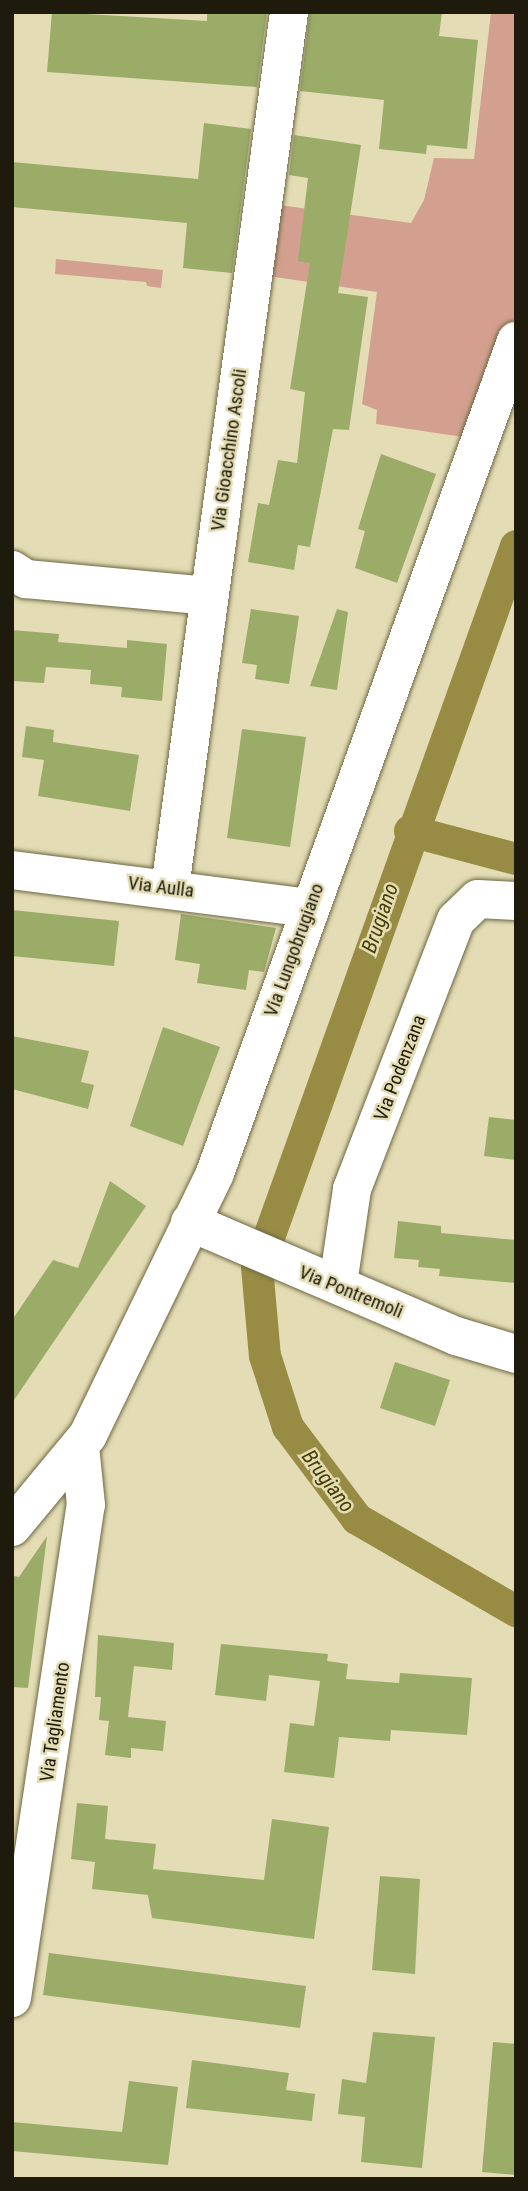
<!DOCTYPE html>
<html>
<head>
<meta charset="utf-8">
<style>
	body { margin:0 }
	#map { position:relative; width:528px; height:2191px; overflow:hidden; background:#e3dcb4; font-family:"Roboto Condensed",sans-serif }
	div>[style] { position:absolute }
	[style*='--x'] { left:calc(var(--x)*1px); top:calc(var(--y)*1px); width:calc(var(--w)*1px); rotate:calc(var(--a)*1deg) }
	.green>* { inset:0; background:#d3a08f }
	.canal>* { height:32px; margin:-16px; padding:0 16px; transform-origin:16px; border-radius:16px; background:#988c45 }
	.building>* { inset:0; background:#9bac68 }
	.roads { filter:drop-shadow(0 0 2px #6d6743) drop-shadow(0 0 2px #6d6743) }
	.minor>* { height:38px; margin:-19px; padding:0 19px; transform-origin:19px; border-radius:19px; background:#fff }
	span { translate:-50% -50%; white-space:nowrap; text-align:center; line-height:1.15; -webkit-text-stroke:5px #e3dcb4; paint-order:stroke }
	.street-label { font-size:19px; color:#1e1b0c }
	.water-label { font-size:21px; color:#473e02; font-style:italic }
	.frame { position:absolute; inset:0; border:14px solid #1e1b0c; pointer-events:none }
</style>
</head>
<body>
<div id="map">
	<div class="green">
		<i style="clip-path:polygon(491px 12px,516px 12px,516px 313px,470px 438px,376px 424px,377px 410px,362px 404px,377px 292px,268px 276px,279px 205px,411px 223px,424px 200px,434px 158px,474px 159px)"></i>
		<i style="clip-path:polygon(56px 259px,163px 270px,161px 288px,147px 286px,146px 282px,55px 274px)"></i>
	</div>
	<div class="canal">
		<i style="--x:410;--y:831;--w:110;--a:14.8"></i>
		<i style="--x:267;--y:1243;--w:740;--a:-70.34"></i>
		<i style="--x:257;--y:1267;--w:89;--a:84.9"></i>
		<i style="--x:265;--y:1356;--w:75;--a:72.1"></i>
		<i style="--x:288;--y:1427;--w:115;--a:53.1"></i>
		<i style="--x:357;--y:1519;--w:184;--a:30.1"></i>
	</div>
	<div class="building">
		<i style="clip-path:polygon(52px 12px,207px 21px,207px 12px,267px 12px,257px 87px,47px 72px)"></i>
		<i style="clip-path:polygon(310px 12px,442px 12px,439px 36px,478px 40px,467px 149px,427px 145px,426px 154px,379px 149px,384px 100px,300px 91px)"></i>
		<i style="clip-path:polygon(204px 123px,251px 129px,232px 273px,183px 268px,187px 223px,12px 207px,12px 162px,198px 179px)"></i>
		<i style="clip-path:polygon(294px 135px,361px 145px,338px 293px,368px 297px,349px 430px,333px 429px,310px 547px,298px 545px,294px 570px,248px 562px,258px 503px,269px 505px,278px 460px,297px 463px,305px 392px,290px 389px,310px 263px,298px 261px,308px 178px,289px 175px)"></i>
		<i style="clip-path:polygon(381px 454px,436px 474px,397px 583px,355px 568px,365px 531px,358px 529px)"></i>
		<i style="clip-path:polygon(251px 609px,299px 616px,289px 684px,255px 679px,257px 665px,242px 663px)"></i>
		<i style="clip-path:polygon(337px 609px,348px 612px,337px 690px,310px 686px)"></i>
		<i style="clip-path:polygon(12px 630px,59px 634px,58px 642px,127px 648px,127px 640px,167px 644px,162px 701px,121px 697px,122px 687px,90px 684px,91px 670px,46px 667px,44px 683px,12px 681px)"></i>
		<i style="clip-path:polygon(26px 726px,54px 730px,53px 742px,139px 755px,130px 811px,38px 796px,44px 760px,22px 757px)"></i>
		<i style="clip-path:polygon(242px 729px,306px 737px,290px 847px,227px 838px)"></i>
		<i style="clip-path:polygon(12px 910px,119px 921px,114px 966px,12px 956px)"></i>
		<i style="clip-path:polygon(181px 914px,276px 928px,264px 972px,249px 970px,246px 990px,197px 983px,200px 964px,175px 960px)"></i>
		<i style="clip-path:polygon(163px 1027px,220px 1047px,183px 1146px,130px 1126px)"></i>
		<i style="clip-path:polygon(12px 1036px,89px 1051px,81px 1082px,94px 1085px,88px 1109px,12px 1089px)"></i>
		<i style="clip-path:polygon(489px 1117px,516px 1120px,516px 1160px,484px 1156px)"></i>
		<i style="clip-path:polygon(110px 1181px,146px 1206px,12px 1403px,12px 1320px,53px 1260px,78px 1268px)"></i>
		<i style="clip-path:polygon(398px 1221px,441px 1226px,441px 1233px,516px 1240px,516px 1283px,439px 1276px,440px 1269px,418px 1267px,419px 1260px,394px 1258px)"></i>
		<i style="clip-path:polygon(395px 1362px,450px 1380px,435px 1426px,380px 1408px)"></i>
		<i style="clip-path:polygon(47px 1536px,28px 1688px,12px 1687px,14px 1576px,19px 1577px)"></i>
		<i style="clip-path:polygon(98px 1635px,174px 1643px,172px 1670px,134px 1666px,128px 1717px,166px 1721px,163px 1751px,131px 1748px,131px 1758px,105px 1755px,109px 1721px,99px 1720px,101px 1697px,95px 1697px)"></i>
		<i style="clip-path:polygon(221px 1644px,328px 1654px,327px 1661px,348px 1664px,346px 1679px,399px 1683px,400px 1673px,472px 1678px,467px 1735px,391px 1730px,390px 1741px,339px 1737px,334px 1778px,284px 1772px,290px 1723px,314px 1726px,320px 1681px,269px 1675px,266px 1701px,215px 1695px)"></i>
		<i style="clip-path:polygon(77px 1803px,108px 1806px,105px 1839px,156px 1844px,153px 1869px,264px 1880px,272px 1819px,329px 1827px,314px 1939px,152px 1918px,148px 1895px,92px 1889px,95px 1862px,71px 1859px)"></i>
		<i style="clip-path:polygon(380px 1876px,420px 1879px,415px 1974px,372px 1970px)"></i>
		<i style="clip-path:polygon(49px 1953px,306px 1986px,300px 2028px,43px 1995px)"></i>
		<i style="clip-path:polygon(373px 2032px,435px 2037px,422px 2168px,361px 2162px,365px 2117px,338px 2114px,342px 2079px,366px 2083px)"></i>
		<i style="clip-path:polygon(493px 2042px,516px 2044px,516px 2175px,482px 2172px)"></i>
		<i style="clip-path:polygon(192px 2060px,289px 2073px,286px 2090px,315px 2094px,312px 2121px,186px 2108px)"></i>
		<i style="clip-path:polygon(129px 2081px,178px 2087px,168px 2165px,12px 2151px,12px 2122px,122px 2132px)"></i>
	</div>
	<div class="roads">
		<div class="minor">
			<i style="--x:12;--y:570;--w:17;--a:33"></i>
			<i style="--x:26;--y:579;--w:183;--a:5.3"></i>
			<i style="--x:12;--y:870;--w:299;--a:7.3"></i>
			<i style="--x:170;--y:888;--w:884;--a:-82.26"></i>
			<i style="--x:190;--y:1222;--w:289;--a:23.2"></i>
			<i style="--x:456;--y:1336;--w:63;--a:16.7"></i>
			<i style="--x:338;--y:1284;--w:96;--a:-81.6"></i>
			<i style="--x:352;--y:1189;--w:288;--a:-68.9"></i>
			<i style="--x:456;--y:920;--w:30;--a:-44"></i>
			<i style="--x:478;--y:899;--w:38;--a:3"></i>
			<i style="--x:12;--y:1527;--w:119;--a:-50.4"></i>
			<i style="--x:88;--y:1435;--w:291;--a:-64.1"></i>
			<i style="--x:215;--y:1173;--w:885;--a:-70.11"></i>
			<i style="--x:12;--y:1998;--w:499;--a:-81.5"></i>
			<i style="--x:86;--y:1505;--w:59;--a:-95.8"></i>
		</div>
	</div>
	<div class="street-label">
		<span style="left:229px;top:450px;rotate:-82deg">Via Gioacchino Ascoli</span>
		<span style="left:161px;top:887px;rotate:7deg">Via Aulla</span>
		<span style="left:294px;top:950px;rotate:-70deg">Via Lungobrugiano</span>
		<span style="left:400px;top:1068px;rotate:-69deg">Via Podenzana</span>
		<span style="left:351px;top:1292px;rotate:22deg">Via Pontremoli</span>
		<span style="left:55px;top:1722px;rotate:-82deg">Via Tagliamento</span>
	</div>
	<div class="water-label">
		<span style="left:380px;top:918px;rotate:-71deg">Brugiano</span>
		<span style="left:328px;top:1481px;rotate:53deg">Brugiano</span>
	</div>
	<div class="frame"></div>
</div>
</body>
</html>
